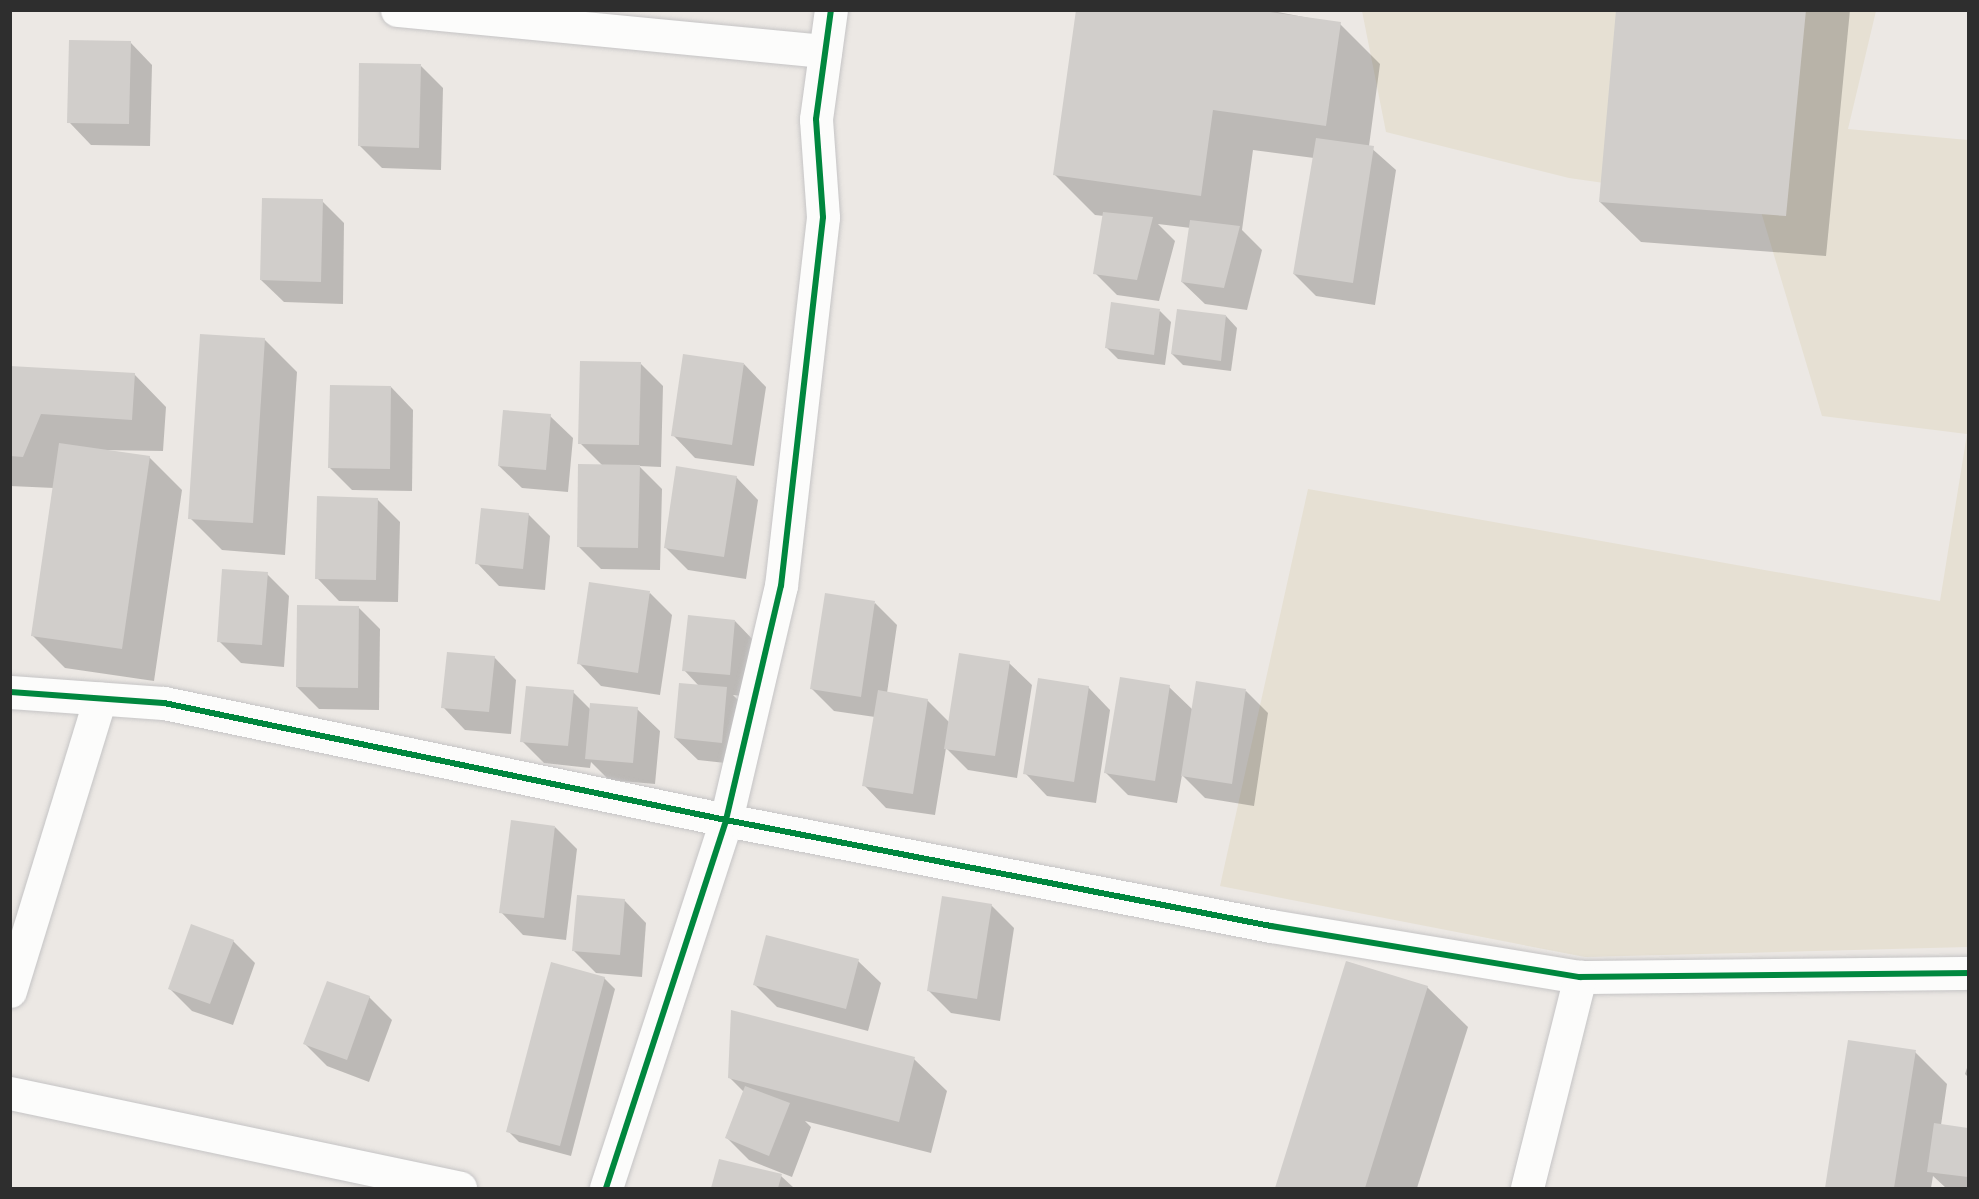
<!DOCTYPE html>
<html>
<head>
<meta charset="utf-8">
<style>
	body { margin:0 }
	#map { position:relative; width:1979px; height:1199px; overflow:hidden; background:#ece8e4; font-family:Jost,sans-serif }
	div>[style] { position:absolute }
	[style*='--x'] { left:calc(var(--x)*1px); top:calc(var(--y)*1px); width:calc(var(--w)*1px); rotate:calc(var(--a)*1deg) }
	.education>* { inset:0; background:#e6e0d3 }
	.shadow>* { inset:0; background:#0003 }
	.building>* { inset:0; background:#d1cecb }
	.roads { filter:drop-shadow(0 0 2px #c5c4c5) drop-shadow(0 0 2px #c5c4c5) }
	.minor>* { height:33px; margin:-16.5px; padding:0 16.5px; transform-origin:16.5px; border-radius:16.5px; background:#fcfcfb }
	.cycleway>* { height:6px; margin:-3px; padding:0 3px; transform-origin:3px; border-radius:3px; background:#00873e }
	span { translate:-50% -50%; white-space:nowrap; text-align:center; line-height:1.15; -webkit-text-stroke:4.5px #fff; paint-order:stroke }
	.frame { position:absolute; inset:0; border:12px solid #2e2e2e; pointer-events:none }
</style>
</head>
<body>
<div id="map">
	<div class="education">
		<i style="clip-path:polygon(1362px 11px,1876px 11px,1848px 129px,1968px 140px,1968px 947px,1585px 957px,1220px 886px,1308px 489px,1940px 601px,1967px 434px,1822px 416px,1759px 205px,1569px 178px,1386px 132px)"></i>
	</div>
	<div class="shadow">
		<i style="clip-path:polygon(1078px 10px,1267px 10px,1340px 24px,1380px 64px,1369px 146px,1396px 170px,1375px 305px,1316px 296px,1294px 274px,1314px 158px,1253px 150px,1242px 230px,1262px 250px,1247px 310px,1205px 304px,1182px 282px,1191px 228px,1158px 224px,1175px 241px,1159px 301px,1117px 295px,1095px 273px,1104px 216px,1095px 215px,1054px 174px)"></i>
		<i style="clip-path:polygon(1618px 10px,1850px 10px,1826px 256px,1641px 242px,1600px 202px)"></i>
		<i style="clip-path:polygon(130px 42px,152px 65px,150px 146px,91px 145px,69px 122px)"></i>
		<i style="clip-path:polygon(421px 66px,443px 88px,441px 170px,382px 168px,360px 146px)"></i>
		<i style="clip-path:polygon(322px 201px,344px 223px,343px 304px,284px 302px,261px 280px)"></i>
		<i style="clip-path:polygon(1160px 311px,1171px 322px,1165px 365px,1118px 359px,1106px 347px)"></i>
		<i style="clip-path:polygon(1226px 316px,1237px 328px,1231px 371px,1183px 365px,1172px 354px)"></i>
		<i style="clip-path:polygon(264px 339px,297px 372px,285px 555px,222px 550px,190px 518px)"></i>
		<i style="clip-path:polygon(641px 364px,663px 386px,661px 467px,639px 466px,662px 489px,660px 570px,601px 569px,579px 547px,603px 466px,580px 443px)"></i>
		<i style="clip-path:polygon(744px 364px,766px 387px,754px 466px,695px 458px,673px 435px)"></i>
		<i style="clip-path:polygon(10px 368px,134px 374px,166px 407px,163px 451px,99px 450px,149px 457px,182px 490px,154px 681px,65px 668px,32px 635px,54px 488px,10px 486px)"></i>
		<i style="clip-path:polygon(391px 387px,413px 410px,412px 491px,352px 490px,329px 467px)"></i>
		<i style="clip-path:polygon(550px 416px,573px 438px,568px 492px,522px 488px,499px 466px)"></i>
		<i style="clip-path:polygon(736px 477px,758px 500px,746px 579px,688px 570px,665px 547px)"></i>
		<i style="clip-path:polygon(377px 499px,400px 522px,398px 602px,339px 601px,317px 578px)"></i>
		<i style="clip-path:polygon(528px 514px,550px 536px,545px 590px,499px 586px,477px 563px)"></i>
		<i style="clip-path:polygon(267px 574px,289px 596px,284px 667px,241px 663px,219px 641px)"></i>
		<i style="clip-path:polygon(650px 593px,672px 615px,660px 695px,601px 686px,579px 663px)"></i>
		<i style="clip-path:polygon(875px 603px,897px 625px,887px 693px,927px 700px,950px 723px,1009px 663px,1032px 685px,1017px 778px,968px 770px,946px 748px,935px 815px,886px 808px,864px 785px,875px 717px,834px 711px,811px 688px)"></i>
		<i style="clip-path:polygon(358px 607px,380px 629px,379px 710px,319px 709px,297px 687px)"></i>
		<i style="clip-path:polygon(735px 621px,757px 644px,752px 697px,733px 695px,749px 711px,744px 765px,698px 760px,675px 738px,699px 686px,684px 670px)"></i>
		<i style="clip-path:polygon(494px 657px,516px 680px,511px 734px,465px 730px,443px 707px)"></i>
		<i style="clip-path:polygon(1088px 687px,1110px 710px,1096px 803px,1047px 796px,1025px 773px)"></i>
		<i style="clip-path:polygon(1169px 687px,1193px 710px,1246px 691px,1268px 713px,1254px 806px,1205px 798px,1182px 775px,1177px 803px,1128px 795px,1106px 773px)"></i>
		<i style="clip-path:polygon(573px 692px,591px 710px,637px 709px,660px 731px,655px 784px,609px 780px,591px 762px,590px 768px,544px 763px,522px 741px)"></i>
		<i style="clip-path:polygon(555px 827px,577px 849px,566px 940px,523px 935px,501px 912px)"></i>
		<i style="clip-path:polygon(624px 900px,646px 923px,642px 977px,596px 973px,573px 950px)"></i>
		<i style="clip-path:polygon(991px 905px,1014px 928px,1000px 1021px,951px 1013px,929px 991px)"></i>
		<i style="clip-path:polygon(233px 941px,255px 963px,233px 1025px,192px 1011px,169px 988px)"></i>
		<i style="clip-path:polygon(858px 961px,881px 983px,868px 1031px,777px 1007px,754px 984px)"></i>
		<i style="clip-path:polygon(1347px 962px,1427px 987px,1468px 1027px,1417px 1188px,1276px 1188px)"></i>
		<i style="clip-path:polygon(604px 978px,615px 989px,571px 1156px,519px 1142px,508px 1131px)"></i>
		<i style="clip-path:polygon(369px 997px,392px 1020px,369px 1082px,327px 1066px,305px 1044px)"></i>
		<i style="clip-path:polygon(1850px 1042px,1915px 1052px,1947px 1084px,1941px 1125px,1968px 1129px,1968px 1188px,1946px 1188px,1933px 1176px,1931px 1188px,1827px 1188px)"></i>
		<i style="clip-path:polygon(914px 1059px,947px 1091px,931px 1153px,805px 1121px,811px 1127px,792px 1177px,749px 1160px,726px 1137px,744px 1092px,730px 1078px)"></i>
		<i style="clip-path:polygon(1968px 1065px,1968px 1077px,1965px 1074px)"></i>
		<i style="clip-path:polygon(720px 1161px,781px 1176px,794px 1188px,713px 1188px)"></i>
	</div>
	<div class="building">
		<i style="clip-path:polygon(1076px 10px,1256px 10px,1341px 22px,1326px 126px,1213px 110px,1201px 196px,1053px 175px)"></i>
		<i style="clip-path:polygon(1616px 10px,1806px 10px,1786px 216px,1599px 202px)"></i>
		<i style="clip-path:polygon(69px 40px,131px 41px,129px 124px,67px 123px)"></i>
		<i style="clip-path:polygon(359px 63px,421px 64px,419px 148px,358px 146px)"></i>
		<i style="clip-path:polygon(1316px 138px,1374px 146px,1353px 283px,1293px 274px)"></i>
		<i style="clip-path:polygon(262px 198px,323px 199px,321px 282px,260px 280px)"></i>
		<i style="clip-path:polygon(1103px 212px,1153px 217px,1137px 280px,1093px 274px)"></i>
		<i style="clip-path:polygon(1190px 220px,1240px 226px,1224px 288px,1181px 282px)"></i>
		<i style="clip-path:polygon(1111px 302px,1160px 309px,1154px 355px,1105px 348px)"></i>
		<i style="clip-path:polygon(1177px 309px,1226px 315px,1221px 361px,1171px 354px)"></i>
		<i style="clip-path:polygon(200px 334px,265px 338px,253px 523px,188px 519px)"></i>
		<i style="clip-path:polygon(683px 354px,744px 363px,732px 445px,671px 436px)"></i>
		<i style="clip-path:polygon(580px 361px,641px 362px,639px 445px,578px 444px)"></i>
		<i style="clip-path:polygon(10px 366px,135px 373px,132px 420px,41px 414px,23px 457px,10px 456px)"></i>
		<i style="clip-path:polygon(330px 385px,391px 386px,390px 469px,328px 468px)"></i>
		<i style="clip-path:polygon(503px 410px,551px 414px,546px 470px,498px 466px)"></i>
		<i style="clip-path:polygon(59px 443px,150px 456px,122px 649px,31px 636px)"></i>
		<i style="clip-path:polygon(578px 464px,640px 465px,638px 548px,577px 547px)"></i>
		<i style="clip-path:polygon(676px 466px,737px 476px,724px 557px,664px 548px)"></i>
		<i style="clip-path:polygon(317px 496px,378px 498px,376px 580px,315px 579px)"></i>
		<i style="clip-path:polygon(481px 508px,529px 513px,523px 569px,475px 564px)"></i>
		<i style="clip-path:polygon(222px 569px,268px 572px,262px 645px,217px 642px)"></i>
		<i style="clip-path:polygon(589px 582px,650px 591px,638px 673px,577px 664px)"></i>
		<i style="clip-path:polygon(825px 593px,875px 601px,861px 697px,810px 689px)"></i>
		<i style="clip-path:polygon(297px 605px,359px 606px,358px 688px,296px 687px)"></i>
		<i style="clip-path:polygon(688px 615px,735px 620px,730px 675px,682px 671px)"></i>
		<i style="clip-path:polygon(447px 652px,495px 656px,489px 712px,441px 708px)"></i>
		<i style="clip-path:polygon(959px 653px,1010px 661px,995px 756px,944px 749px)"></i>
		<i style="clip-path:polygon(1120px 677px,1170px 685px,1155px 781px,1104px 773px)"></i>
		<i style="clip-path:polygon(1038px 678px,1089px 686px,1074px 782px,1023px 774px)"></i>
		<i style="clip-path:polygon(1196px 681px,1246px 689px,1232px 784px,1181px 776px)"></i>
		<i style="clip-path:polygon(679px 683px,727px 687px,722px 743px,674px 738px)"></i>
		<i style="clip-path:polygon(526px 686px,574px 690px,568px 746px,520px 742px)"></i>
		<i style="clip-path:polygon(878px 690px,928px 699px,913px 794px,862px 786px)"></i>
		<i style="clip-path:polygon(590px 703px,638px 707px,633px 763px,585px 759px)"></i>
		<i style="clip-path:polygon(511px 820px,555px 826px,544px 918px,499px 913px)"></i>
		<i style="clip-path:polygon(577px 895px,625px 899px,620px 955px,572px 951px)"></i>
		<i style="clip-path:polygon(942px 896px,992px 904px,977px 999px,927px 991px)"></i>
		<i style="clip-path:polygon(191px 924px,234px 940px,210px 1004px,168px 989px)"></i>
		<i style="clip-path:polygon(766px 935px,859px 959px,846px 1009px,753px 985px)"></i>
		<i style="clip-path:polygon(1346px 961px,1428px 986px,1365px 1188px,1275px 1188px)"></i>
		<i style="clip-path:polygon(551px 962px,605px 977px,560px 1146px,506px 1132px)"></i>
		<i style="clip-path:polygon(327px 981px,370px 996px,347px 1060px,303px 1044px)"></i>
		<i style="clip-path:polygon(731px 1010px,915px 1057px,899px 1122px,728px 1078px)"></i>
		<i style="clip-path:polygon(1848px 1040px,1916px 1050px,1894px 1188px,1825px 1188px)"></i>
		<i style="clip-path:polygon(745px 1086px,790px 1103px,769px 1156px,725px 1138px)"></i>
		<i style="clip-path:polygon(1934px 1123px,1968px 1128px,1968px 1177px,1927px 1172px)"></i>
		<i style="clip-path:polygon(719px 1159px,782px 1174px,778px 1188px,711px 1188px)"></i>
	</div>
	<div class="roads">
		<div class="minor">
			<i style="--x:397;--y:10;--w:430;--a:5.5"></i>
			<i style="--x:10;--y:692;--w:154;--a:4.1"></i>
			<i style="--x:164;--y:703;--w:574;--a:11.76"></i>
			<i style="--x:726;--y:820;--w:555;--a:11.01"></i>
			<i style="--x:1271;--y:926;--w:313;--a:9.4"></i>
			<i style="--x:1580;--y:977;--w:388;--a:-0.6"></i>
			<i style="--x:10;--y:991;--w:306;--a:-72.9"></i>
			<i style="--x:10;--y:1093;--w:460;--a:11.9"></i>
			<i style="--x:606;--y:1188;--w:387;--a:-71.9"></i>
			<i style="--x:726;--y:820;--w:240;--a:-76.8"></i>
			<i style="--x:781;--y:586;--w:371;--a:-83.5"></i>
			<i style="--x:823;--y:217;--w:98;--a:-94.1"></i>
			<i style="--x:816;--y:119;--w:110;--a:-82.2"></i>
			<i style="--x:1527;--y:1188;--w:218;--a:-75.9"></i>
		</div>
	</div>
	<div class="cycleway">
		<i style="--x:10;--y:692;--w:154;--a:4.1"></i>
		<i style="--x:164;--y:703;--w:574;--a:11.76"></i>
		<i style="--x:726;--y:820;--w:555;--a:11.01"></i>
		<i style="--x:1271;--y:926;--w:313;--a:9.4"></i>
		<i style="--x:1580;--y:977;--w:388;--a:-0.6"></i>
		<i style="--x:606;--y:1188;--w:387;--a:-71.9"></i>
		<i style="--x:726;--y:820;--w:240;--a:-76.8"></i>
		<i style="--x:781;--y:586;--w:371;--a:-83.5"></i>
		<i style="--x:823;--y:217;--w:98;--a:-94.1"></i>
		<i style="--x:816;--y:119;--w:110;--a:-82.2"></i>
	</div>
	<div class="frame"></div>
</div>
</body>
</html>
